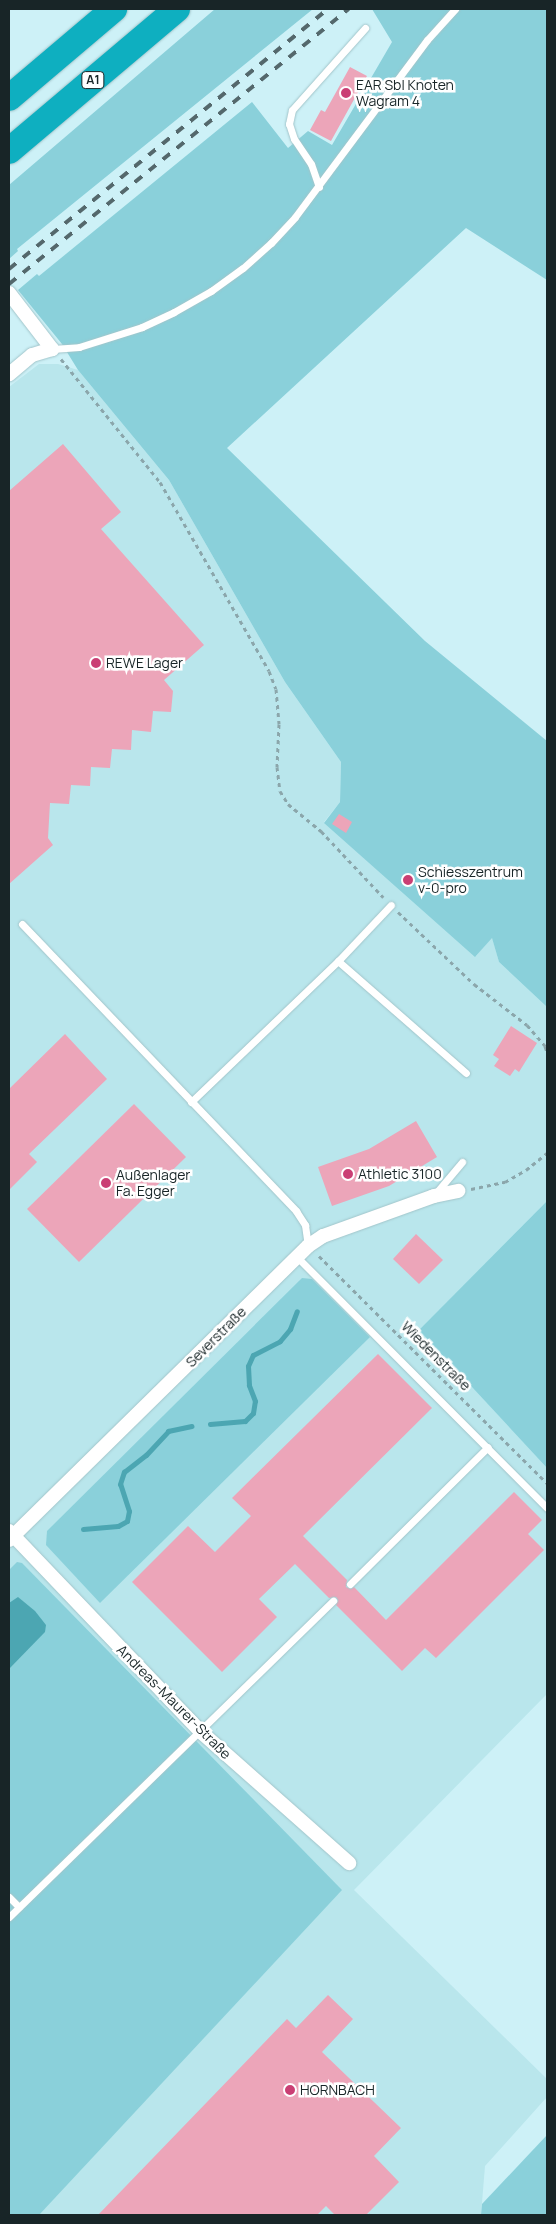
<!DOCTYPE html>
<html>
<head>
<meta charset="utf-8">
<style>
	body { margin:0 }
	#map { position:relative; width:556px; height:2224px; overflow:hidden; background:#cdf1f7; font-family:Manrope,sans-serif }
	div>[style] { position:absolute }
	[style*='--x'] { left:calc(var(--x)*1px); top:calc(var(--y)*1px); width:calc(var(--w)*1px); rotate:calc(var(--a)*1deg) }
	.built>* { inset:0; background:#b9e6ec }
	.green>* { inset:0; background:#8ad0da }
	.water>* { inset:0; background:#4ca6b2 }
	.stream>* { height:5px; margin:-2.5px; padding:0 2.5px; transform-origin:2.5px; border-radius:2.5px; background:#4ca6b2 }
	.building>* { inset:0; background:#eca5b9 }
	.path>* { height:3px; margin-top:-1.5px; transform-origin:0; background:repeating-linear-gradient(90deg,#8ba6ab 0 4px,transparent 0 8px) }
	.roads { filter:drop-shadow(0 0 1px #a2c5ca) drop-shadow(0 0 1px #a2c5ca) }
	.service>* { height:7px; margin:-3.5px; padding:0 3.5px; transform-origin:3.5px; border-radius:3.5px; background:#fff }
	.minor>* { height:14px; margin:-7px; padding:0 7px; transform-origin:7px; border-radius:7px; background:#fff }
	.motorway>* { height:26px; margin:-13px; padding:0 13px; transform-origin:13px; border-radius:13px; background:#0eafc0 }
	.rail>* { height:4px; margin-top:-2px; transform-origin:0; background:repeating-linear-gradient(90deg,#54686c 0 9px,transparent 0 18px) }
	.dots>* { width:14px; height:14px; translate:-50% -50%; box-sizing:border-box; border:2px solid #fff; border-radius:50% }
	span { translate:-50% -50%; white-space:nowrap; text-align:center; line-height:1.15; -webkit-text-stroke:5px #fff; paint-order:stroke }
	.shield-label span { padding:1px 4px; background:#fff; border:1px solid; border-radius:4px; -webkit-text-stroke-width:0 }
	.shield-label { font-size:12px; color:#182527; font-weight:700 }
	.poi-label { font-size:14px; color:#182527 }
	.left { translate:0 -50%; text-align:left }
	.street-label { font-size:14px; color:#182527 }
	.frame { position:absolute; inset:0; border:10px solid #182527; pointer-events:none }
</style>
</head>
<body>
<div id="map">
	<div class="built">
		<i style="clip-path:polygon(39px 364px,58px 364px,78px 370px,169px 480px,285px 682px,341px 762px,340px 802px,324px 822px,476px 956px,492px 937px,499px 962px,547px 1007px,547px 1201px,419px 1330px,547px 1468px,547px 1694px,354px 1890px,547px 2079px,547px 2097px,485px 2166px,481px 2215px,9px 2215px,9px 387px)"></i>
	</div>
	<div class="green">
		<i style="clip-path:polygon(215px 9px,313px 9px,17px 249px,18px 251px,9px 259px,9px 185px)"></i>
		<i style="clip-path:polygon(372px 9px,547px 9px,547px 280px,466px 228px,227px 448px,425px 641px,547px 741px,547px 1007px,499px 962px,492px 938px,475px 957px,324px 823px,340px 802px,341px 762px,285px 682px,169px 480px,78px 370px,62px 344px,18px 290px,37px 274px,39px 276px,252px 102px,288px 148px,308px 131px,332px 145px,392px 42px)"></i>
		<i style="clip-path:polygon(547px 1201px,547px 1468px,419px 1330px)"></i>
		<i style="clip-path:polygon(302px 1278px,312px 1279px,370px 1337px,100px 1603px,46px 1545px,47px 1531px)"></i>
		<i style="clip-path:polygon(17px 1562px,22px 1563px,342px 1890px,39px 2215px,9px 2215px,9px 1570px)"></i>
		<i style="clip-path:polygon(547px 2135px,547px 2215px,481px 2215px,482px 2204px)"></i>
	</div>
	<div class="water">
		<i style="clip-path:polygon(18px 1597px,35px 1611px,46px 1625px,45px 1632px,9px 1669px,9px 1603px)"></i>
	</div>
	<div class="stream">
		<i style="--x:210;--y:1424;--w:35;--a:-5"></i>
		<i style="--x:245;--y:1421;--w:11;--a:-45"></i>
		<i style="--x:253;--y:1413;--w:12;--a:-81"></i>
		<i style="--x:255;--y:1401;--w:17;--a:-111"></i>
		<i style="--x:249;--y:1385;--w:19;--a:-93"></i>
		<i style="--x:248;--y:1366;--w:12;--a:-66"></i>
		<i style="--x:253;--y:1355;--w:30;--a:-27"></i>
		<i style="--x:280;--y:1341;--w:16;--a:-50"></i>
		<i style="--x:290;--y:1329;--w:19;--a:-69"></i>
		<i style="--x:83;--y:1529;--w:35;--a:-5"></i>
		<i style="--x:118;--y:1526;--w:10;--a:-29"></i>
		<i style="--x:127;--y:1521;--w:10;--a:-79"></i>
		<i style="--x:129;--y:1511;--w:28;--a:-108"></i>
		<i style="--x:120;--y:1484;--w:13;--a:-72"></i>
		<i style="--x:124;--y:1472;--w:28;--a:-38"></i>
		<i style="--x:146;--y:1455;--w:33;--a:-47"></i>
		<i style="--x:168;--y:1431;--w:24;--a:-12"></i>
	</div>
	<div class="building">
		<i style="clip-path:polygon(350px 67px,367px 76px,331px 141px,310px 130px,321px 110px,325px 112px)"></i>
		<i style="clip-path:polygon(63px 444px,121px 512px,101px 529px,204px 645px,164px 680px,173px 691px,171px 712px,153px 711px,151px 732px,132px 730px,131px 750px,112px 749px,110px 768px,91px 767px,90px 786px,71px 785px,69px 804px,50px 803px,48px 838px,53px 845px,9px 884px,9px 491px)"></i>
		<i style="clip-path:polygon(339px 814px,352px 822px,346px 833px,332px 824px)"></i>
		<i style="clip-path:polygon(511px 1026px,537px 1043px,519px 1072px,515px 1069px,510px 1076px,494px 1066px,499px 1059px,493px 1055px)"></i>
		<i style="clip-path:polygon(65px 1034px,107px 1079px,29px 1154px,37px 1162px,9px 1190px,9px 1089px)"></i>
		<i style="clip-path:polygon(134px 1104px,186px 1157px,79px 1262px,27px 1209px)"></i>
		<i style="clip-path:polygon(416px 1121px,437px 1157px,389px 1186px,332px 1206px,318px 1167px,369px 1149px)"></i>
		<i style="clip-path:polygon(416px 1234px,443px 1260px,419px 1284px,393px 1259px)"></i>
		<i style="clip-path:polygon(378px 1354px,432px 1408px,303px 1536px,347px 1580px,346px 1587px,351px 1589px,354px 1587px,386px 1620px,514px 1492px,542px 1520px,528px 1534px,544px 1550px,436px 1658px,425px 1648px,402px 1671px,336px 1605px,338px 1600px,336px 1597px,329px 1598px,295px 1564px,259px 1599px,277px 1617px,222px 1672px,132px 1582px,188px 1526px,215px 1552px,251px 1516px,232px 1498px)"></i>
		<i style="clip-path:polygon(328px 1995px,353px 2019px,322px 2052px,401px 2128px,374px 2156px,399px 2182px,366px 2215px,335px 2215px,326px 2206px,317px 2215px,98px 2215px,287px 2019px,296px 2028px)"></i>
	</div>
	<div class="path">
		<i style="--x:61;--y:359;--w:158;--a:51.2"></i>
		<i style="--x:160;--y:482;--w:218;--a:60"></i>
		<i style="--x:269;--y:671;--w:19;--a:69"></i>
		<i style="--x:276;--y:689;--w:35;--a:85"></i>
		<i style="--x:279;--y:724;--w:43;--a:92.7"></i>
		<i style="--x:277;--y:767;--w:24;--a:83"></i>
		<i style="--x:280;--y:791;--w:15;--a:58"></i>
		<i style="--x:288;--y:804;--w:43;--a:39.3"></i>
		<i style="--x:321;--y:831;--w:91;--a:46.8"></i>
		<i style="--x:398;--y:912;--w:105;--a:43.5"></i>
		<i style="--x:474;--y:984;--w:67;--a:37.7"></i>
		<i style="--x:527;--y:1025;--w:28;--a:49"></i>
		<i style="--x:545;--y:1046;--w:6;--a:72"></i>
		<i style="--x:471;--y:1189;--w:35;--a:-12"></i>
		<i style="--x:505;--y:1182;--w:24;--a:-30"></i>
		<i style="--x:526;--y:1170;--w:27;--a:-39"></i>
		<i style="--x:319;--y:1256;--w:322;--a:44.9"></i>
		<i style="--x:368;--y:2214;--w:1;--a:45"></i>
	</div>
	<div class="roads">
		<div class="service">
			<i style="--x:319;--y:187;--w:24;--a:-109"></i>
			<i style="--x:311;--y:164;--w:30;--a:-124"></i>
			<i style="--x:294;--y:139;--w:16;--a:-108"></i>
			<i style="--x:289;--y:124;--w:14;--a:-78"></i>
			<i style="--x:292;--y:110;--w:110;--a:-48.3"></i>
			<i style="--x:52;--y:349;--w:27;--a:-4"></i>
			<i style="--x:79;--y:347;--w:66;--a:-17.6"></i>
			<i style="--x:142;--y:327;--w:35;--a:-25"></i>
			<i style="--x:174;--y:312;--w:43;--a:-29.6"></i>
			<i style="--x:211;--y:291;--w:39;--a:-36"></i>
			<i style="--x:243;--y:268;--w:38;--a:-42"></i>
			<i style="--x:271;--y:243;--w:35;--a:-47"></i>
			<i style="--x:295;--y:217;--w:221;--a:-53.3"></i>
			<i style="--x:427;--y:40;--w:42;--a:-47.9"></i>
			<i style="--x:22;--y:924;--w:397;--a:46.3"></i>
			<i style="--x:296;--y:1211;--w:17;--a:57"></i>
			<i style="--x:305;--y:1225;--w:21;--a:82"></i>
			<i style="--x:338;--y:961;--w:170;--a:41.2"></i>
			<i style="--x:191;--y:1102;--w:204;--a:-43.8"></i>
			<i style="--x:338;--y:961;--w:77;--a:-46.6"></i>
			<i style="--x:435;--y:1194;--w:42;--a:-49.8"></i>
			<i style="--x:297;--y:1257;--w:354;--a:45.1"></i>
			<i style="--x:350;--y:1584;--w:194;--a:-44.8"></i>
			<i style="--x:9;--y:1897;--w:14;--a:45"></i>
			<i style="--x:9;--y:1917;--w:453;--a:-44.3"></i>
		</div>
		<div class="minor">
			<i style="--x:9;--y:293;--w:71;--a:52.5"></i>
			<i style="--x:52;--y:349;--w:21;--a:163"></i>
			<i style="--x:32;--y:355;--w:30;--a:140"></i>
			<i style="--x:9;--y:1531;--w:278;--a:46.3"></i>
			<i style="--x:201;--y:1732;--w:198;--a:41.5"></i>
			<i style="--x:9;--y:1540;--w:419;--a:-44.5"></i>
			<i style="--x:308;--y:1246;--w:18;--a:-34"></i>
			<i style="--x:323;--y:1236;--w:118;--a:-19.8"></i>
			<i style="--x:434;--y:1196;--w:25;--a:-12"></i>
		</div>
		<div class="motorway">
			<i style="--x:9;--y:98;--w:138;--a:-40.3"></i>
			<i style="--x:9;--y:151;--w:220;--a:-40.2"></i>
		</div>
	</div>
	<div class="rail">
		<i style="--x:9;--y:269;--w:412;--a:-39.2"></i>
		<i style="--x:9;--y:284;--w:437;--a:-39"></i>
	</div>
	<div class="dots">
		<i style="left:346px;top:93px;background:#ca3f74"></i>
		<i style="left:96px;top:663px;background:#ca3f74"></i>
		<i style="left:408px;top:880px;background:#ca3f74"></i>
		<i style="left:348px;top:1174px;background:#ca3f74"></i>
		<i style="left:106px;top:1183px;background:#ca3f74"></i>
		<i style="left:290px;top:2090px;background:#ca3f74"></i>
	</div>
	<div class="shield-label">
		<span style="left:93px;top:80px">A1</span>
	</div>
	<div class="poi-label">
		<span class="left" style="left:356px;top:93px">EAR Sbl Knoten<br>Wagram 4</span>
		<span class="left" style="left:106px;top:663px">REWE Lager</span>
		<span class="left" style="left:418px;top:880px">Schiesszentrum<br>v-0-pro</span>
		<span class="left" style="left:358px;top:1174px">Athletic 3100</span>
		<span class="left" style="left:116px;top:1183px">Außenlager<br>Fa. Egger</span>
		<span class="left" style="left:300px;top:2090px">HORNBACH</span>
	</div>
	<div class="street-label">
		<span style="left:216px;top:1337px;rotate:-45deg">Severstraße</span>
		<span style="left:436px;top:1356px;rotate:45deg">Wiedenstraße</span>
		<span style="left:174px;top:1702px;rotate:45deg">Andreas-Maurer-Straße</span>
	</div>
	<div class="frame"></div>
</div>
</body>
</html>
